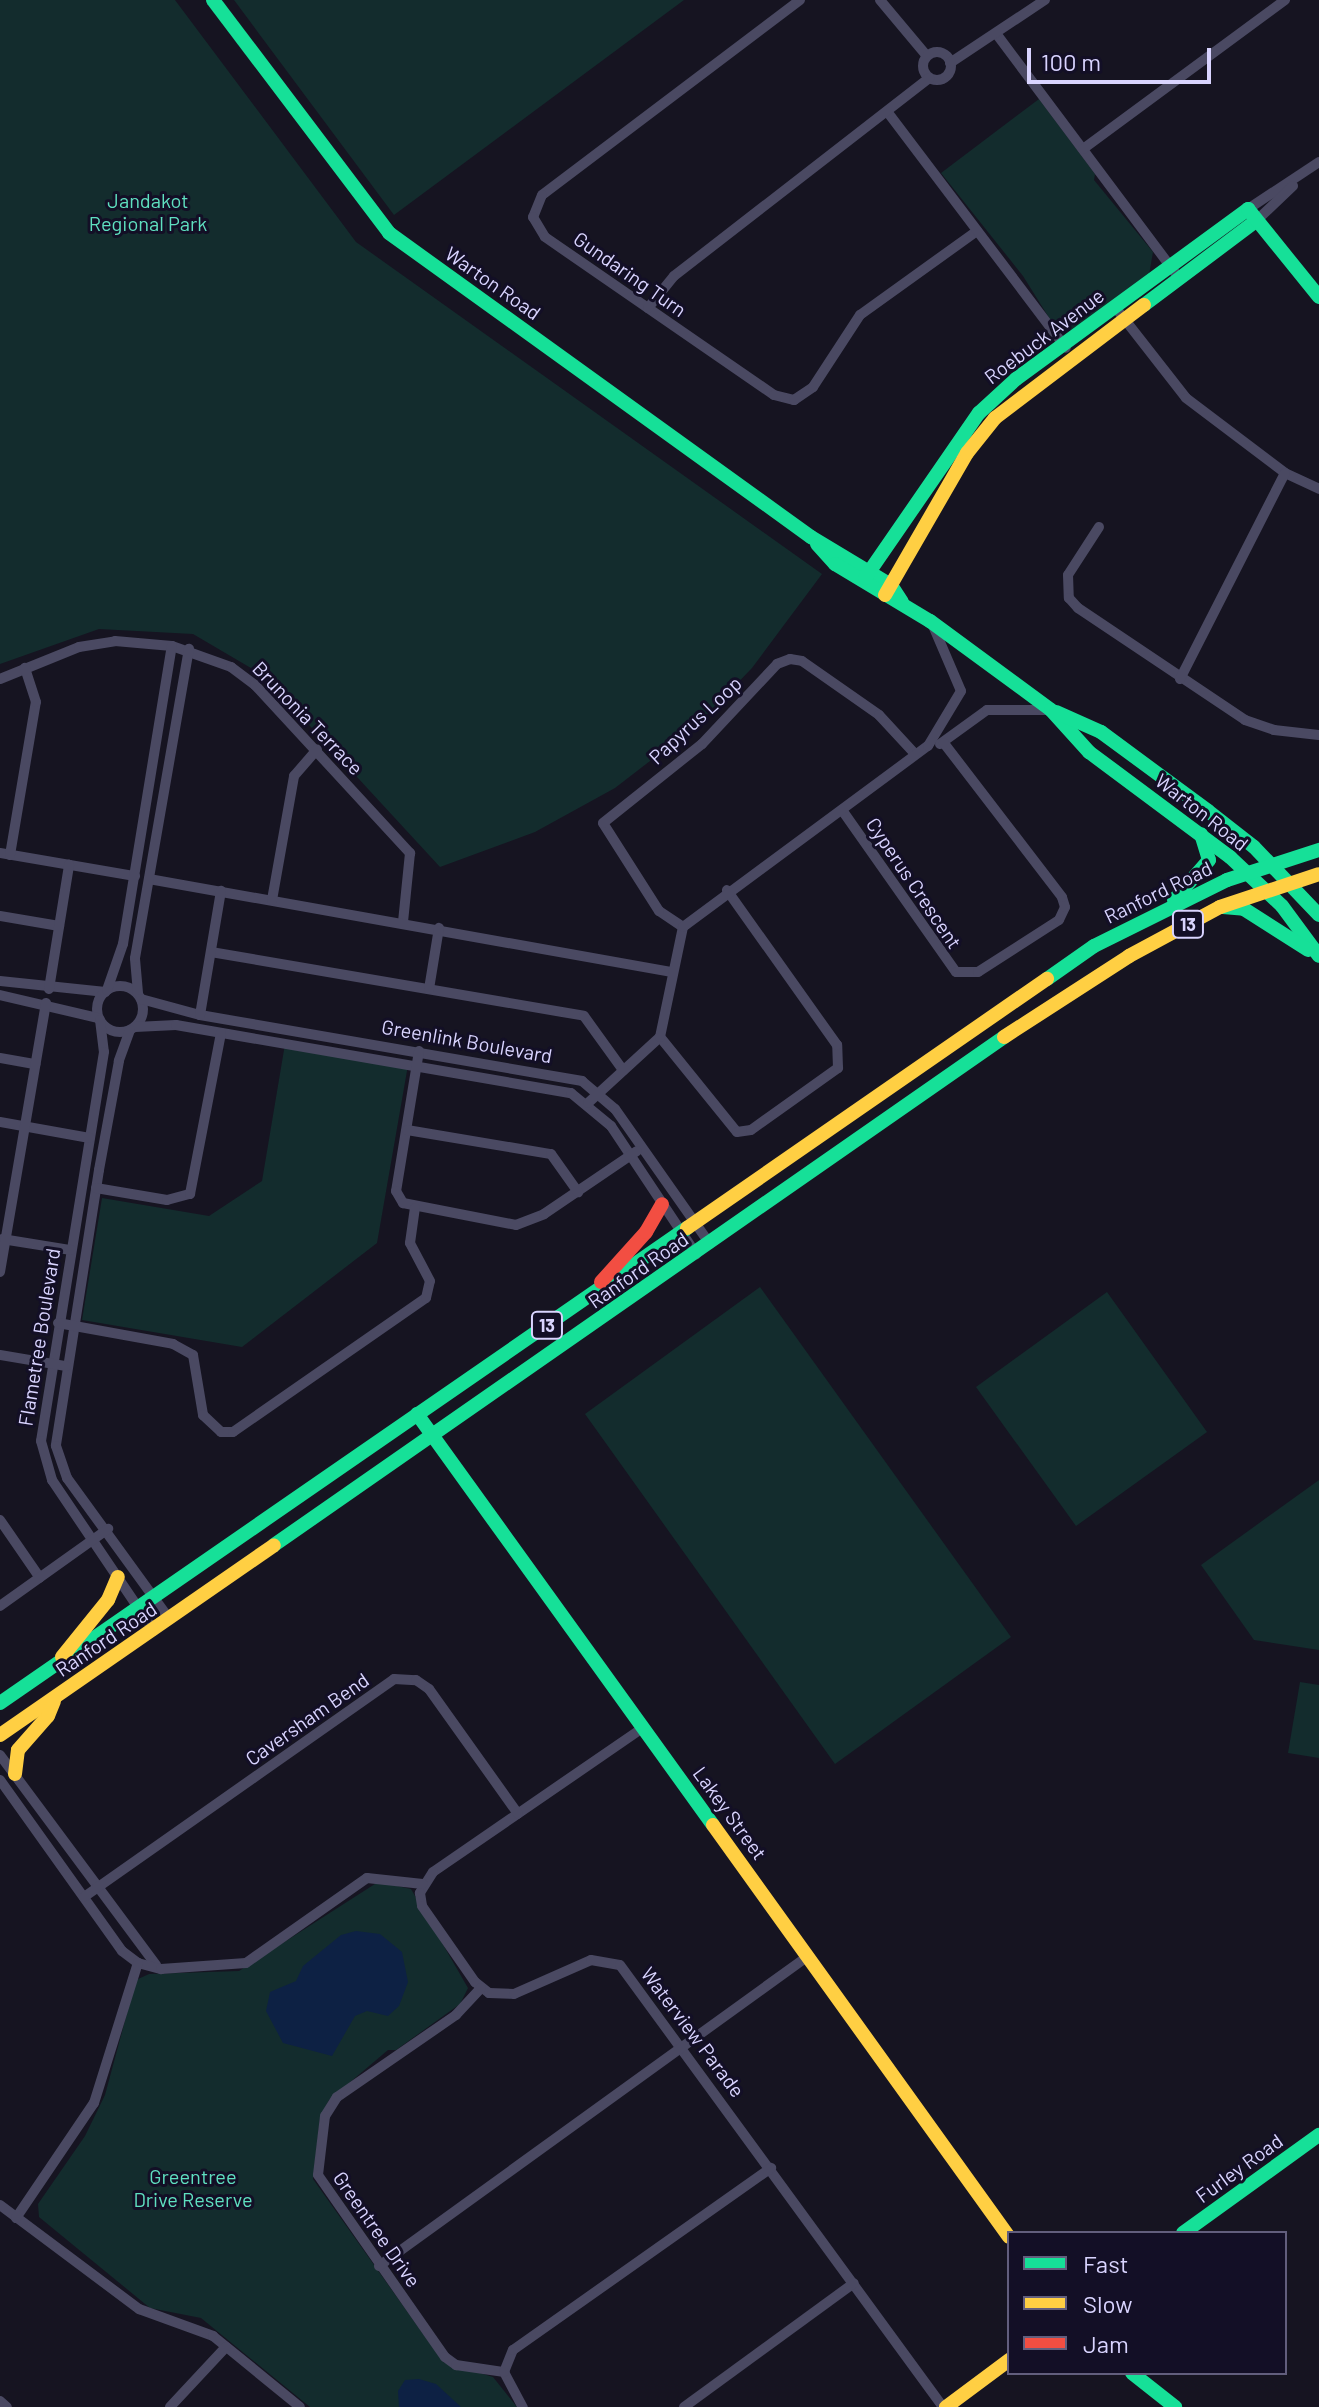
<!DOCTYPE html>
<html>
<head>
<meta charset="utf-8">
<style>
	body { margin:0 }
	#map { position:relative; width:1319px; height:2407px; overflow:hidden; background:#161421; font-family:Barlow,sans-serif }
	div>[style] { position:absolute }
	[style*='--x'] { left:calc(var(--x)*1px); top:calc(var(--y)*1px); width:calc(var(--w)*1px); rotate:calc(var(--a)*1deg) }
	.green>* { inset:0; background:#132c2d }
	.water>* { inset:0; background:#0d2144 }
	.street>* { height:10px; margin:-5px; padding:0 5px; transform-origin:5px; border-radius:5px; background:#4a4962 }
	.street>.ring { margin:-5px; padding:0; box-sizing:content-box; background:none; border:10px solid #4a4962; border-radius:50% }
	.fast>* { height:14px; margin:-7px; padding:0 7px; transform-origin:7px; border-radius:7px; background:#16e098 }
	.slow>* { height:14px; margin:-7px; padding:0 7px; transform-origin:7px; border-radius:7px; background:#ffcf43 }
	.jam>* { height:14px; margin:-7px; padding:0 7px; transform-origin:7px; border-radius:7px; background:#f24e42 }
	span { translate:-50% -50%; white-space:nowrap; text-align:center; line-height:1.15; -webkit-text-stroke:6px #130f26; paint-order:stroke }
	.shield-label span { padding:2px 6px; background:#130f26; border:2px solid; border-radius:6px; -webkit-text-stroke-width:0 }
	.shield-label { font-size:18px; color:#d9d4ff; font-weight:700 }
	.park-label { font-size:20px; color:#5fe0c0 }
	.street-label { font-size:20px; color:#d9d4ff }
	.legend { position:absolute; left:1007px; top:2231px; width:280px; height:144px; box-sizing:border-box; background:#130f26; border:2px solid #625e7d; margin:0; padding:10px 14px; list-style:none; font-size:24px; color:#d9d4ff }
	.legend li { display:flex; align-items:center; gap:16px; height:40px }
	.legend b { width:40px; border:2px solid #625e7d }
	.scale { position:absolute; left:1027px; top:48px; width:184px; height:36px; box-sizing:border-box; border:4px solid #d9d4ff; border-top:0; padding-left:10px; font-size:24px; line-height:28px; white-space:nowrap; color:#d9d4ff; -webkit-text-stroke:6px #130f26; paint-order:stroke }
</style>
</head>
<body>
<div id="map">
	<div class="green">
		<i style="clip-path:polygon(0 0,175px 0,356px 242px,822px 574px,752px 668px,698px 724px,615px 788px,535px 832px,440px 867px,263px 675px,193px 634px,99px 629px,0 664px)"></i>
		<i style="clip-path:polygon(234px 0,684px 0,394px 215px)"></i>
		<i style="clip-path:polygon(1039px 99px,1095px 174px,1094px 180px,1153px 252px,1149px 275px,1071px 330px,1053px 324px,1023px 276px,941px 173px)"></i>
		<i style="clip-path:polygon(285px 1044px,408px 1065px,377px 1243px,242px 1347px,82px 1320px,102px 1198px,209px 1216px,262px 1181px)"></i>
		<i style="clip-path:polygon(760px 1287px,1011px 1637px,835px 1764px,585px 1414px)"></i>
		<i style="clip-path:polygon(1107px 1292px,1207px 1432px,1076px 1526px,976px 1387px)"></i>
		<i style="clip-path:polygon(1319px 1480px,1319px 1650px,1254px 1640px,1201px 1565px)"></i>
		<i style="clip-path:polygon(1300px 1682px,1319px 1685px,1319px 1758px,1288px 1753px)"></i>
		<i style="clip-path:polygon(378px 1882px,411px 1889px,468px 1988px,460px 2004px,396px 2050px,388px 2050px,329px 2100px,320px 2118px,313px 2179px,443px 2362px,493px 2377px,517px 2407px,310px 2407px,201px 2318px,150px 2308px,39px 2217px,38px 2204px,85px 2136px,105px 2095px,136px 1980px,149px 1974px,239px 1971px)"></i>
	</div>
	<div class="water">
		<i style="clip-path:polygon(356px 1931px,380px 1934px,402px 1952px,408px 1982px,399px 2006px,388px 2016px,367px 2011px,355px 2016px,332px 2056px,283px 2043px,266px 2011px,270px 1992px,296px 1981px,303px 1966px,341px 1935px)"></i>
		<i style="clip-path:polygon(419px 2379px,436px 2384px,461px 2407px,399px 2407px,398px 2391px,405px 2380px)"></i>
	</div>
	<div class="street">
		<i style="--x:800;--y:0;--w:323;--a:142.9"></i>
		<i style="--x:542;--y:195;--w:24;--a:112"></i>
		<i style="--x:533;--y:217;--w:23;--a:59"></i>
		<i style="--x:545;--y:237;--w:278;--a:34.6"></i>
		<i style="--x:774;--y:395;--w:21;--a:14"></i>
		<i style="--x:794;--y:400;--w:23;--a:-34"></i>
		<i style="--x:813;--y:387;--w:86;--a:-56.9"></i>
		<i style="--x:860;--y:315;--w:144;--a:-35.7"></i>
		<i style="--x:880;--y:0;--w:73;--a:50"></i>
		<i style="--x:998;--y:36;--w:302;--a:53.2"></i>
		<i class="ring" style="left:923px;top:52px;width:18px;height:18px"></i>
		<i style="--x:950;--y:63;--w:114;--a:-33.6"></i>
		<i style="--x:889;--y:114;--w:293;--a:52.9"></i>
		<i style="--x:1083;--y:149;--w:251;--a:-36.4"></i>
		<i style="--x:1248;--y:209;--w:85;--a:-33.5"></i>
		<i style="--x:1256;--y:221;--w:51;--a:-43.4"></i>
		<i style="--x:1115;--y:307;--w:115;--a:52"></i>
		<i style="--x:1186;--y:398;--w:124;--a:37.1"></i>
		<i style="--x:1285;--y:473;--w:38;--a:25"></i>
		<i style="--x:648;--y:308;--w:41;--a:-50.9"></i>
		<i style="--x:674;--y:276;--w:323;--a:-37.8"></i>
		<i style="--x:1099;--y:527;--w:57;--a:122.9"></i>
		<i style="--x:1068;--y:575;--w:23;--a:88"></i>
		<i style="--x:1069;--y:598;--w:13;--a:48"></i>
		<i style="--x:1078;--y:608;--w:201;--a:33.8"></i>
		<i style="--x:1245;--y:720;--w:31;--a:19"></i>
		<i style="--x:1274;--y:730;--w:45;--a:6.3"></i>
		<i style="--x:0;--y:679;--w:85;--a:-22.1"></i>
		<i style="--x:79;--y:647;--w:36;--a:-9"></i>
		<i style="--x:115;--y:641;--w:57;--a:5"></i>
		<i style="--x:172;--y:646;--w:63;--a:19.6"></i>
		<i style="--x:231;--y:667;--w:30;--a:37"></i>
		<i style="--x:255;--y:685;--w:229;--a:47.3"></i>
		<i style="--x:410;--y:853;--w:69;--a:95.8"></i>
		<i style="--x:1180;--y:679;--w:231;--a:-63"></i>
		<i style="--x:940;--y:744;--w:58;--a:-35.9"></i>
		<i style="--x:987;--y:710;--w:62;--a:0"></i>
		<i style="--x:842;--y:810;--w:198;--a:54.9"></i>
		<i style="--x:956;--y:972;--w:22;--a:0"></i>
		<i style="--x:978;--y:972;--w:96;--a:-32.7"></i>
		<i style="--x:1059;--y:920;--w:14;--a:-65"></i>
		<i style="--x:1065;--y:907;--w:10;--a:-107"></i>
		<i style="--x:1062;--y:897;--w:194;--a:-127.5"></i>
		<i style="--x:0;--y:853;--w:137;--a:9.7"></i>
		<i style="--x:10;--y:855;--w:155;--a:-80.4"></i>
		<i style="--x:36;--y:702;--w:36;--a:-108"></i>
		<i style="--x:149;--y:879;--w:530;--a:10.1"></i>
		<i style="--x:272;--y:900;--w:126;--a:-79.9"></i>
		<i style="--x:294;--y:776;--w:35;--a:-49"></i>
		<i style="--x:0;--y:916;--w:60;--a:9.6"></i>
		<i style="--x:683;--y:927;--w:29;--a:-146"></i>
		<i style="--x:659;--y:911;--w:104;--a:-122.5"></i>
		<i style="--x:603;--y:823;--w:127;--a:-38.6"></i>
		<i style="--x:702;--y:744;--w:110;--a:-46.8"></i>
		<i style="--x:777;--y:664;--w:14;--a:-21"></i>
		<i style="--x:790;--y:659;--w:12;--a:9"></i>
		<i style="--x:802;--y:661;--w:94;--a:35"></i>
		<i style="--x:879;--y:715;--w:53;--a:47.3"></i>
		<i style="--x:211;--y:952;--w:378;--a:9.7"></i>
		<i style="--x:584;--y:1016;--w:67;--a:54.2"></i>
		<i style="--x:0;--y:981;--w:106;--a:6"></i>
		<i class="ring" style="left:97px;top:986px;width:36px;height:36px"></i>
		<i style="--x:49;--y:989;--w:126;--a:-80.8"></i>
		<i style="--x:429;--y:989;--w:62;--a:-80.7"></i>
		<i style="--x:107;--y:990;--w:49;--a:-70.8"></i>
		<i style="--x:123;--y:944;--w:302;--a:-80.7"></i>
		<i style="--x:138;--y:993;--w:35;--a:-95"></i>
		<i style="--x:135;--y:958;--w:314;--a:-80.1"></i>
		<i style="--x:0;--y:995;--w:101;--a:13.2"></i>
		<i style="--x:141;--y:999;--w:61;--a:15.2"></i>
		<i style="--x:200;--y:1015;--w:388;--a:9.8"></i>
		<i style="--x:582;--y:1081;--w:43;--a:40.3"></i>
		<i style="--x:615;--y:1109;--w:165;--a:54.9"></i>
		<i style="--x:200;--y:1015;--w:126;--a:-80.4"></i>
		<i style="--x:100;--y:1020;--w:32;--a:83"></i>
		<i style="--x:104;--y:1052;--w:394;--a:99.2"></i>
		<i style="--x:41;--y:1441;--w:41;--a:74.2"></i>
		<i style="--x:52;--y:1480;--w:182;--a:56"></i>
		<i style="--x:135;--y:1027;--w:41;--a:-2.8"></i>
		<i style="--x:176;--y:1025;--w:401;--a:9.8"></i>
		<i style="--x:571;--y:1093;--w:52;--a:39.5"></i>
		<i style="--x:611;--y:1126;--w:154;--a:56.4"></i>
		<i style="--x:130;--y:1030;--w:33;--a:110"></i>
		<i style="--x:119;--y:1061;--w:111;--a:100.4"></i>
		<i style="--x:99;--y:1170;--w:279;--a:98.9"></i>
		<i style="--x:56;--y:1446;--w:34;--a:71"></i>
		<i style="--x:67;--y:1478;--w:175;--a:54"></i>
		<i style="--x:660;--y:1037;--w:122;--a:51"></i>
		<i style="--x:737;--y:1132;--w:14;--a:-8"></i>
		<i style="--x:751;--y:1130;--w:107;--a:-35.5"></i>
		<i style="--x:838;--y:1068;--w:23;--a:-92"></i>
		<i style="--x:837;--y:1045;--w:190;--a:-125.4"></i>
		<i style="--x:419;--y:1051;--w:142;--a:99.3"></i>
		<i style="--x:396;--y:1191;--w:14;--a:60"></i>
		<i style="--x:403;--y:1203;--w:115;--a:11"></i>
		<i style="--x:516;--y:1225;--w:30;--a:-21"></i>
		<i style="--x:544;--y:1214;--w:112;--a:-34.1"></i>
		<i style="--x:0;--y:1058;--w:36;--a:10"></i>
		<i style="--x:588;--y:1103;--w:98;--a:-42.5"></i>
		<i style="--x:660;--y:1037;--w:112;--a:-78.2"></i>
		<i style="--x:683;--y:927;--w:305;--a:-36.5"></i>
		<i style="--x:928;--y:746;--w:64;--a:-59"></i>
		<i style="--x:961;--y:691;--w:69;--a:-113.2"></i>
		<i style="--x:0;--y:1122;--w:91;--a:10.1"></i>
		<i style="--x:407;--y:1130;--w:146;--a:9.5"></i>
		<i style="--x:551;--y:1154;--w:47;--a:54.6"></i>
		<i style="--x:96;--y:1188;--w:72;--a:9.6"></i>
		<i style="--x:167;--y:1200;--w:24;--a:-15"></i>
		<i style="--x:190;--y:1194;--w:164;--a:-79.1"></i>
		<i style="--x:2;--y:1239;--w:70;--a:9.1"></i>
		<i style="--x:0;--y:1272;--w:273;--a:-80.3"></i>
		<i style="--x:58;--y:1323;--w:117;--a:10.3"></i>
		<i style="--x:173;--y:1344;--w:23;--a:29"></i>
		<i style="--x:193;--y:1355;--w:61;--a:80.5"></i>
		<i style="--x:203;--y:1415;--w:25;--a:43"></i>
		<i style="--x:221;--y:1432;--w:12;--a:0"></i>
		<i style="--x:233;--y:1432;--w:235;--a:-34.8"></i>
		<i style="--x:426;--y:1298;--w:17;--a:-77"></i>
		<i style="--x:430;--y:1281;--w:43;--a:-117.8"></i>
		<i style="--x:410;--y:1243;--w:35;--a:-82"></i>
		<i style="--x:0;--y:1355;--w:67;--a:9.5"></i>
		<i style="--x:0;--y:1520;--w:70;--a:55.4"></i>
		<i style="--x:0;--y:1606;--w:133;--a:-35.5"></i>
		<i style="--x:644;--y:1727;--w:256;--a:145.5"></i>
		<i style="--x:433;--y:1872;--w:25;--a:122"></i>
		<i style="--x:420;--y:1893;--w:13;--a:81"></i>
		<i style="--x:422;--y:1906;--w:93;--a:55.1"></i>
		<i style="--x:475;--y:1982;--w:18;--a:38"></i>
		<i style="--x:489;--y:1993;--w:25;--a:2"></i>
		<i style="--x:514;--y:1994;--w:84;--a:-23.8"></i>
		<i style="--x:591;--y:1960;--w:29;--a:10"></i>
		<i style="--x:620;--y:1965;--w:547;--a:53.84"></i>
		<i style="--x:0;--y:1755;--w:262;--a:53.4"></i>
		<i style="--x:0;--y:1780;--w:210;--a:54.5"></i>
		<i style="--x:122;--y:1951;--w:20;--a:37"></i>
		<i style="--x:138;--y:1963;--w:24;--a:15"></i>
		<i style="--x:161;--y:1969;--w:85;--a:-4"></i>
		<i style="--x:246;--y:1963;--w:148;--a:-35.1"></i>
		<i style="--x:367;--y:1878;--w:56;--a:6.1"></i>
		<i style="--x:84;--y:1897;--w:379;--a:-35.1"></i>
		<i style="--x:394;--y:1679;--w:22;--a:3"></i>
		<i style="--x:416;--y:1680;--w:16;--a:35"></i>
		<i style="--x:429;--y:1689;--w:153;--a:54.5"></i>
		<i style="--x:481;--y:1988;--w:37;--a:133"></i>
		<i style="--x:456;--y:2015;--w:145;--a:145.4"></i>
		<i style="--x:337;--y:2097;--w:22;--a:122"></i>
		<i style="--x:325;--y:2116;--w:59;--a:96.8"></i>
		<i style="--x:318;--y:2175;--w:222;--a:55.1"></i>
		<i style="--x:445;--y:2357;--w:14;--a:36"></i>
		<i style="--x:456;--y:2365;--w:49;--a:8.3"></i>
		<i style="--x:504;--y:2372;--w:40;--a:62"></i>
		<i style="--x:0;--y:2205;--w:174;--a:36.8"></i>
		<i style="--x:139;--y:2309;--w:79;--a:20"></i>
		<i style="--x:213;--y:2336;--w:112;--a:39.2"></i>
		<i style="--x:16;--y:2218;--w:139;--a:-55.9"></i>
		<i style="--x:94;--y:2103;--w:147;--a:-72.6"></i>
		<i style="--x:379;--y:2266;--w:529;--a:-35.85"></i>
		<i style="--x:504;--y:2372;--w:24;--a:-68"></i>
		<i style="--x:513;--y:2350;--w:316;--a:-35.2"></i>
		<i style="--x:0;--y:2401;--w:9;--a:41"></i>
		<i style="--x:170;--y:2407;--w:82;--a:-47"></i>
		<i style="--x:684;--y:2407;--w:210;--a:-36.1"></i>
	</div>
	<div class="fast">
		<i style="--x:213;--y:0;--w:292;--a:52.9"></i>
		<i style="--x:389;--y:233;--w:520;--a:35.77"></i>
		<i style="--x:811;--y:537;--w:93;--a:31"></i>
		<i style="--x:891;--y:585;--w:20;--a:57"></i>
		<i style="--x:1144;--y:305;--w:140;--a:-36.9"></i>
		<i style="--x:817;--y:544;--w:27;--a:48"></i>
		<i style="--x:835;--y:564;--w:111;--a:31"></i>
		<i style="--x:930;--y:621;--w:150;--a:36.3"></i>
		<i style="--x:1051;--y:710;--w:57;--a:47.9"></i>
		<i style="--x:1089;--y:752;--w:176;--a:36.7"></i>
		<i style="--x:1230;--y:857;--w:71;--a:43.3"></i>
		<i style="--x:1282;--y:906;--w:62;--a:53.5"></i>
		<i style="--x:865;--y:578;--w:201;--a:-55.4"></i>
		<i style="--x:979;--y:413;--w:50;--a:-42.6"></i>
		<i style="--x:1016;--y:379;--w:288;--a:-36.2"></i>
		<i style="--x:1248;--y:209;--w:113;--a:51.1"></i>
		<i style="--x:1056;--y:712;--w:49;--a:24"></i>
		<i style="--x:1101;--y:732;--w:133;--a:36.4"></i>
		<i style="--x:1208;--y:811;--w:58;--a:38"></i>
		<i style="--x:1254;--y:847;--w:94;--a:46.3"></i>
		<i style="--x:1174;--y:900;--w:53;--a:-48.8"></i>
		<i style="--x:1209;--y:860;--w:27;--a:-107"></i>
		<i style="--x:1223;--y:907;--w:21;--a:5"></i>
		<i style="--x:1244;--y:909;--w:76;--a:32.6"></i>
		<i style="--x:1047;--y:979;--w:57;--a:-35.1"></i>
		<i style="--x:1094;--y:946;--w:148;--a:-26.4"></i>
		<i style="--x:1227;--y:880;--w:97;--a:-18.1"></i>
		<i style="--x:417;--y:1414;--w:506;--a:54.24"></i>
		<i style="--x:274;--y:1545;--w:889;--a:-34.83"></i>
		<i style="--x:0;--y:1703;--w:835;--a:-34.66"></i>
		<i style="--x:1183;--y:2233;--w:168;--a:-35.8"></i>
		<i style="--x:1132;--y:2373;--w:55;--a:38.3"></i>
	</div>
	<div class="slow">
		<i style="--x:885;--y:595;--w:164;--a:-60"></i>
		<i style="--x:967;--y:453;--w:45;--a:-51.3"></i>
		<i style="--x:995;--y:418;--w:187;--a:-37.2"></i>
		<i style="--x:1004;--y:1037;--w:149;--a:-32.9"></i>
		<i style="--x:1129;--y:956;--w:103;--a:-28.3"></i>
		<i style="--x:1220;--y:907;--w:104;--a:-18.4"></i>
		<i style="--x:687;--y:1228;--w:438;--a:-34.7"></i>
		<i style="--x:62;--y:1657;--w:73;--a:-51.1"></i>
		<i style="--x:108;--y:1600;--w:25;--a:-67"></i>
		<i style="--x:0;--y:1735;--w:333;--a:-34.7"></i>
		<i style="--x:15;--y:1774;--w:24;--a:-83"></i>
		<i style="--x:18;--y:1750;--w:45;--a:-48.6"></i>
		<i style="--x:48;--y:1716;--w:16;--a:-68"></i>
		<i style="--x:713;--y:1825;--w:507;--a:54.3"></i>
		<i style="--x:946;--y:2407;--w:79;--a:-36.7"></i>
	</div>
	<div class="jam">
		<i style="--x:601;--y:1282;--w:67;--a:-48"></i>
		<i style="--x:646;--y:1232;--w:32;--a:-60"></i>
	</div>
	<div class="shield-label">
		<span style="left:1188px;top:924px">13</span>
		<span style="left:547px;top:1325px">13</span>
	</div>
	<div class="park-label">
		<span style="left:148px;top:212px">Jandakot<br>Regional Park</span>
		<span style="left:193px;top:2188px">Greentree<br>Drive Reserve</span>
	</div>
	<div class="street-label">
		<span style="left:630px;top:274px;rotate:35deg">Gundaring Turn</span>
		<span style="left:493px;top:283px;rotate:35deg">Warton Road</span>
		<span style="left:1044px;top:336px;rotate:-37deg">Roebuck Avenue</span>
		<span style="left:308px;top:718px;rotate:46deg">Brunonia Terrace</span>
		<span style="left:695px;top:720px;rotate:-43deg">Papyrus Loop</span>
		<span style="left:1202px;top:812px;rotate:38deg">Warton Road</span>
		<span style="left:914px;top:883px;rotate:56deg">Cyperus Crescent</span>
		<span style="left:1158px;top:892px;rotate:-26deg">Ranford Road</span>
		<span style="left:467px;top:1041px;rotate:10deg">Greenlink Boulevard</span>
		<span style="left:638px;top:1270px;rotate:-35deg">Ranford Road</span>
		<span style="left:39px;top:1337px;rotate:-81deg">Flametree Boulevard</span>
		<span style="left:106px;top:1639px;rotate:-34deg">Ranford Road</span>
		<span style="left:307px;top:1719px;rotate:-35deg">Caversham Bend</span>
		<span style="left:730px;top:1813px;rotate:54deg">Lakey Street</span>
		<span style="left:693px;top:2032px;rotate:53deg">Waterview Parade</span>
		<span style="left:1239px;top:2168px;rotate:-36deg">Furley Road</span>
		<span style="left:377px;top:2229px;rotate:55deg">Greentree Drive</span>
	</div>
	<ul class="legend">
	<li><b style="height:10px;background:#16e098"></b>Fast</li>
	<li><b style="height:10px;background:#ffcf43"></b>Slow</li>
	<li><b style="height:10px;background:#f24e42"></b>Jam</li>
	</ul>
	<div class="scale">100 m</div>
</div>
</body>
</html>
